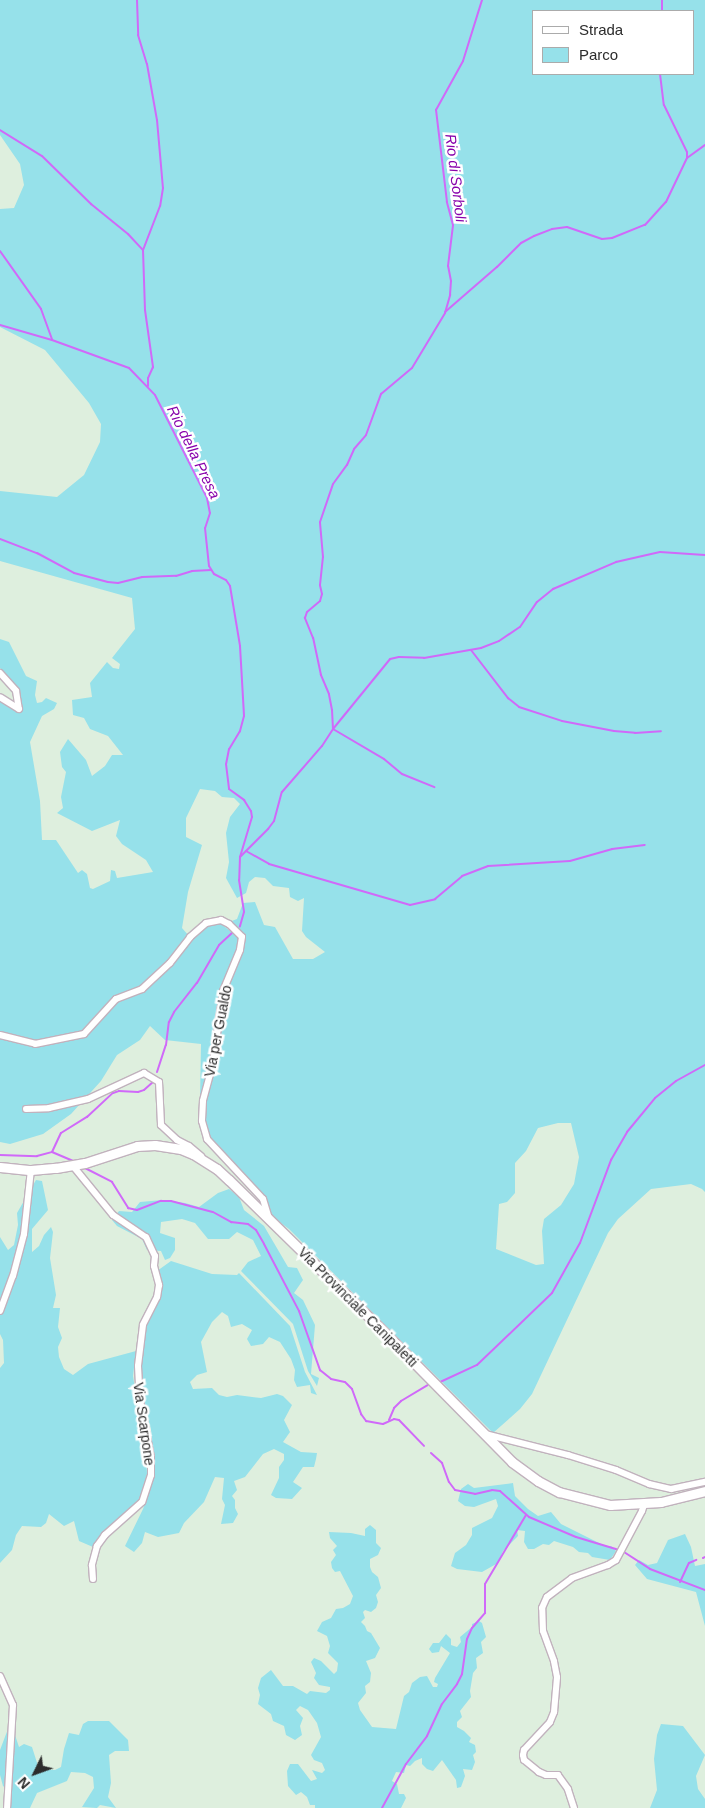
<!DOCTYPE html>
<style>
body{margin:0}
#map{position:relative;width:705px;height:1808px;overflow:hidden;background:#deefde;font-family:Arial,sans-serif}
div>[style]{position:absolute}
.green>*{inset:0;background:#96e1ea}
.stream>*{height:2px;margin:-1px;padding:0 1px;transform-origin:1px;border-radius:1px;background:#d069f9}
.roads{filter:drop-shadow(1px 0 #c1b2bd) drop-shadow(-1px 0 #c1b2bd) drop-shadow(0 1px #c1b2bd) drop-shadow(0 -1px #c1b2bd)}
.minor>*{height:6px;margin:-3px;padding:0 3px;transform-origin:3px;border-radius:3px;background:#fff}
.secondary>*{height:9px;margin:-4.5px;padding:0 4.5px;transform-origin:4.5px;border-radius:4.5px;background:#fff}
span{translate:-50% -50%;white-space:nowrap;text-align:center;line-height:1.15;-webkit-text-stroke:5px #fff;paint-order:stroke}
.street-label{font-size:14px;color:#2c2c2c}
.water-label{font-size:15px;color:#8802ab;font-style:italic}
.legend{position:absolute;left:532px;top:10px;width:162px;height:65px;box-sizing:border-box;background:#fff;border:1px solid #ababab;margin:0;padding:6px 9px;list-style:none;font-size:15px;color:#2c2c2c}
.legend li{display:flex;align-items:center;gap:10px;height:25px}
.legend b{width:25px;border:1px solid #ababab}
.north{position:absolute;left:10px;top:1748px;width:50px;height:50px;-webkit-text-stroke:4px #fff;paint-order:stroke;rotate:228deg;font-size:14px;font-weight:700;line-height:20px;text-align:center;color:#2c2c2c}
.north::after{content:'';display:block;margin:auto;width:18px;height:22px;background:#2c2c2c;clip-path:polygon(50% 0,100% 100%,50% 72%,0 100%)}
</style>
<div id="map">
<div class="green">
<div style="clip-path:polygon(evenodd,0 0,705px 0,705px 1192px,702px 1189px,691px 1184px,651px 1189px,618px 1219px,608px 1233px,532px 1394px,520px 1409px,493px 1433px,289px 1229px,269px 1214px,265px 1198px,209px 1138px,205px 1130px,205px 1101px,225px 992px,244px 937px,229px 922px,237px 919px,243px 903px,255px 902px,264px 925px,275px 927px,293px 959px,313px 959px,325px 952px,306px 937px,302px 931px,304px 898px,298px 901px,290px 897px,289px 888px,273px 886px,265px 878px,255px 877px,249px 882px,246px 893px,237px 898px,226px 878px,229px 862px,226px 833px,230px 817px,240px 804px,234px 798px,222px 797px,215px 791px,200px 789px,186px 818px,186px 837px,202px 845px,188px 892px,182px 928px,189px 936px,169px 961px,141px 987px,115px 997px,83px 1032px,35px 1042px,0 1033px,0 700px,21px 710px,22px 704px,19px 689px,0 668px,0 639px,9px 642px,26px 676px,37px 681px,35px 695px,37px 703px,42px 702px,46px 698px,57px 703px,54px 709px,42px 716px,30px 742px,40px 801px,42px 840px,56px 840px,78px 873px,82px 870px,87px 874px,90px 888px,93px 889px,110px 881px,111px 870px,115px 871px,117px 878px,153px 872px,146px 860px,122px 844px,116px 836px,120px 820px,92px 831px,57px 813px,63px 808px,61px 797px,66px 772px,62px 767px,60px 752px,68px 739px,86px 760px,92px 776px,105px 766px,112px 755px,123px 755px,108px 736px,90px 729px,84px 718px,73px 715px,72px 700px,92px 697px,90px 683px,107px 662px,113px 668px,119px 669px,120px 664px,112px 658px,135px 629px,132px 598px,0 561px,0 491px,57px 497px,84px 475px,100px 442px,101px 424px,89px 403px,45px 350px,0 327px,0 209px,14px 208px,24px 185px,20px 164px,0 135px,0 0,534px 11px,694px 11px,694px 74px,534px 74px,534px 11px,0 0,558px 1123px,571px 1123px,579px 1157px,574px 1184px,561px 1205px,544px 1219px,542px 1231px,544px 1264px,536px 1265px,496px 1249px,499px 1204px,507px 1202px,515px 1193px,515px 1163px,526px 1151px,538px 1128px,558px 1123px)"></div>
<div style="clip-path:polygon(220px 923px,239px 938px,237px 949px,220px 990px,210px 1062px,200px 1100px,201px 1044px,165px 1040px,150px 1026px,140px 1040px,117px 1055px,101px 1081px,71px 1114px,43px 1134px,10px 1144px,0 1142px,0 1038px,34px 1047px,85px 1037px,118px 1001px,144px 992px,173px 965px,193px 939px,207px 926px)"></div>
<div style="clip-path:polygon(36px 1180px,42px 1181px,48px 1210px,32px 1229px,32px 1252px,39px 1246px,44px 1235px,51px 1227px,53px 1232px,50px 1258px,56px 1295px,53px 1308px,60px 1308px,58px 1327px,62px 1338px,58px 1347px,59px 1357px,64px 1369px,73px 1375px,88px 1364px,136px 1351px,133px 1376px,138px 1407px,145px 1432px,147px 1474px,139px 1500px,104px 1532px,93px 1547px,79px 1541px,74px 1521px,64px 1526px,49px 1514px,46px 1523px,41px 1527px,22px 1526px,16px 1535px,12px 1550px,0 1563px,0 1368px,4px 1363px,3px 1340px,0 1334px,0 1237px,8px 1250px,14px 1245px,18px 1225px,17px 1213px)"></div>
<div style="clip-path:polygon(229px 1189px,239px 1197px,244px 1210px,264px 1226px,288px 1267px,297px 1268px,303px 1280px,294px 1293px,303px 1300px,315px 1325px,311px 1374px,319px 1378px,317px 1386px,308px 1371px,293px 1324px,241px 1271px,248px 1262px,261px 1256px,253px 1240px,237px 1232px,229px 1239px,208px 1239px,195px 1223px,182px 1219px,161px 1222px,160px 1233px,175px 1238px,175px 1250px,170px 1258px,165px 1260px,161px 1251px,147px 1250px,142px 1239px,117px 1226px,112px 1220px,119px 1211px,132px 1212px,140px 1202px,163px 1200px,185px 1203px,199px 1207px,218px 1193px)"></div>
<div style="clip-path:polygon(171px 1261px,212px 1274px,237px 1275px,239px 1273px,290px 1326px,305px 1372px,317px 1395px,311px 1393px,310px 1385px,297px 1387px,294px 1380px,295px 1370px,291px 1359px,280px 1342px,269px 1337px,263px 1344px,251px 1346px,247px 1339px,252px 1330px,242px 1324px,231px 1327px,228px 1316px,222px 1312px,212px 1322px,201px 1342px,207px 1372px,197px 1375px,190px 1382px,193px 1389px,212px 1388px,219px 1395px,227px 1397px,237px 1395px,261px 1398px,277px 1394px,283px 1396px,292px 1405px,284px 1420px,290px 1432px,283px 1442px,301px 1452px,317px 1453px,316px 1459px,314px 1467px,303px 1467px,293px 1482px,302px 1488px,292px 1499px,276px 1498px,271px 1495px,279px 1478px,279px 1467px,284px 1460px,284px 1454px,274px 1449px,263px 1454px,245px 1477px,234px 1481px,237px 1490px,232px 1496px,235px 1500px,235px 1508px,238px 1514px,233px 1523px,221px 1524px,225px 1505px,222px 1499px,224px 1478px,215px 1477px,204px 1502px,184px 1523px,179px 1533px,158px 1537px,145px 1532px,142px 1543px,134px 1552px,125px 1546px,143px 1509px,154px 1475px,151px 1430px,143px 1399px,140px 1372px,145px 1329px,160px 1297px,157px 1271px)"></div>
<div style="clip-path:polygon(513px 1483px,515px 1496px,528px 1509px,538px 1516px,551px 1512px,561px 1524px,607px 1547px,611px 1546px,616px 1551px,610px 1560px,592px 1557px,588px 1553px,579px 1552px,573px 1547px,554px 1541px,549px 1545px,543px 1544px,534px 1549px,528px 1549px,524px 1542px,525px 1531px,517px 1530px,518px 1536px,503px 1551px,498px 1563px,482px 1572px,457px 1569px,451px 1566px,455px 1553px,466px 1545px,472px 1535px,472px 1528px,492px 1518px,498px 1506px,496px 1499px,474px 1507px,465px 1506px,458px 1501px,461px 1489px,468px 1484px,474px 1488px)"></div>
<div style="clip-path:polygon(370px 1525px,376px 1530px,376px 1543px,381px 1548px,378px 1555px,370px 1559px,370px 1567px,372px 1572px,378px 1577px,381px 1588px,376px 1595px,378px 1602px,376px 1608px,371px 1612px,365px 1610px,363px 1612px,365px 1618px,361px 1622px,365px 1626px,367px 1631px,371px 1633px,380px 1648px,375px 1658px,366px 1661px,371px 1673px,370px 1682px,365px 1686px,366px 1693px,358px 1703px,360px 1710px,372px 1727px,396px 1729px,404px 1696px,409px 1692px,412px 1683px,420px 1677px,427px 1676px,433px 1687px,437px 1687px,438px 1684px,434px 1682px,435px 1678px,450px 1653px,441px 1646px,439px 1652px,432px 1653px,429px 1649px,433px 1643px,439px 1643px,446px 1634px,451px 1639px,451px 1645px,457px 1647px,461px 1642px,460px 1637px,472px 1627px,472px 1624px,479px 1621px,482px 1623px,486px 1637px,481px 1642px,483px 1653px,476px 1658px,477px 1668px,473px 1673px,470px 1691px,471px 1697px,460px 1711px,462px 1717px,457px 1722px,457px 1727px,464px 1731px,471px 1738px,469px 1742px,475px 1745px,476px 1752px,473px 1755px,475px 1762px,472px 1770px,463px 1769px,465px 1776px,461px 1787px,457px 1788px,456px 1780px,442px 1760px,433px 1771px,427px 1769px,422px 1764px,422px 1758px,415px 1761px,410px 1766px,406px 1765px,404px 1773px,396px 1772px,392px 1781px,397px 1784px,399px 1794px,404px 1794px,406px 1798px,401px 1808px,315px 1808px,315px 1805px,310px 1805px,307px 1797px,301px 1792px,296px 1795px,288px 1786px,287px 1771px,290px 1764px,298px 1764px,311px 1781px,317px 1779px,312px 1770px,322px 1773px,325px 1770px,322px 1763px,314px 1760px,311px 1755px,321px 1737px,317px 1723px,308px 1710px,300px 1706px,296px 1710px,303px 1718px,300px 1726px,302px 1735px,295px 1740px,286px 1735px,284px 1726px,273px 1721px,271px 1714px,258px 1704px,260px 1695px,258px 1688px,261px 1678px,271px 1670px,283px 1686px,293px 1686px,307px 1694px,310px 1691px,326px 1693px,330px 1690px,330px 1687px,319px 1685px,314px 1678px,316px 1673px,311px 1662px,314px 1658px,321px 1661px,334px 1674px,337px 1671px,338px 1663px,328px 1653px,330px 1646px,327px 1636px,317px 1631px,322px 1622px,331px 1618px,336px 1609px,343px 1608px,350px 1604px,353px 1596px,340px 1571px,335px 1572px,332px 1568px,331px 1562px,336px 1555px,333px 1550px,337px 1546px,330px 1538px,329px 1532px,351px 1533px,365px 1536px,365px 1529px)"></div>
<div style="clip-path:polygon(685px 1534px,691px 1547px,695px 1566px,705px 1564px,705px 1626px,696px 1592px,647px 1579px,635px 1565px,639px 1560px,648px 1565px,657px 1563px,668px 1540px)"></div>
<div style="clip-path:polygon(88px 1721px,109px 1721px,128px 1740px,129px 1751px,115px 1751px,109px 1755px,111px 1783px,108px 1797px,116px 1808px,100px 1805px,97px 1808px,82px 1807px,94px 1788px,93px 1777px,85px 1773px,71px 1772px,67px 1781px,37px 1793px,30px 1808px,3px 1808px,9px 1801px,11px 1792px,3px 1786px,0 1775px,0 1750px,8px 1729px,12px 1726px,19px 1747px,24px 1744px,32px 1747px,39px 1769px,55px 1770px,61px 1767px,64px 1749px,69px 1733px,79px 1735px,83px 1724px)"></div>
<div style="clip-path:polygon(661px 1724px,683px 1726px,705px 1755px,696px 1776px,698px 1789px,705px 1799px,705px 1808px,650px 1808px,657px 1790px,654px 1759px,657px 1735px)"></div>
</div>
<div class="stream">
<div style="left:137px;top:0;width:35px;rotate:88deg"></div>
<div style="left:138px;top:35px;width:30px;rotate:73deg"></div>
<div style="left:147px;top:64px;width:57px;rotate:79.9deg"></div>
<div style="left:157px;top:120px;width:68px;rotate:85deg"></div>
<div style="left:163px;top:188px;width:18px;rotate:99deg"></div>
<div style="left:160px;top:206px;width:47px;rotate:111.1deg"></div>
<div style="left:143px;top:250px;width:60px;rotate:88.1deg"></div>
<div style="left:145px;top:310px;width:58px;rotate:82deg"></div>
<div style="left:153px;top:367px;width:12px;rotate:114deg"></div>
<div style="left:148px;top:378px;width:8px;rotate:90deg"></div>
<div style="left:662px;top:11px;width:11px;rotate:-90deg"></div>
<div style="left:660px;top:74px;width:31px;rotate:83deg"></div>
<div style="left:664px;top:105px;width:52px;rotate:63.9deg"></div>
<div style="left:687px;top:152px;width:6px;rotate:90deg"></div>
<div style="left:0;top:130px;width:49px;rotate:31.8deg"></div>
<div style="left:42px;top:156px;width:69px;rotate:44.4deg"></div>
<div style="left:91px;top:204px;width:48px;rotate:39deg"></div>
<div style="left:128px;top:234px;width:22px;rotate:47deg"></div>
<div style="left:0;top:251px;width:71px;rotate:54.7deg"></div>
<div style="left:41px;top:309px;width:33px;rotate:70deg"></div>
<div style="left:445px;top:312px;width:69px;rotate:-40.9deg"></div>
<div style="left:497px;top:267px;width:34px;rotate:-45deg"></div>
<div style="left:521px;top:243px;width:15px;rotate:-28deg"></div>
<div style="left:534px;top:236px;width:19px;rotate:-21deg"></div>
<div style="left:552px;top:229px;width:15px;rotate:-8deg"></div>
<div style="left:567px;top:227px;width:37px;rotate:19deg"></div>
<div style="left:602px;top:239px;width:10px;rotate:-6deg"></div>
<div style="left:612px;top:238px;width:35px;rotate:-22deg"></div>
<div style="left:645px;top:225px;width:31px;rotate:-48deg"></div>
<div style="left:666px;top:202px;width:49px;rotate:-64.5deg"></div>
<div style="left:687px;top:158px;width:22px;rotate:-36deg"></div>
<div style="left:0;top:325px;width:54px;rotate:16.1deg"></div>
<div style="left:52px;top:340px;width:82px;rotate:20deg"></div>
<div style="left:129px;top:368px;width:37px;rotate:46deg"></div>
<div style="left:155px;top:395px;width:115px;rotate:63.2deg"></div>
<div style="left:207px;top:498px;width:15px;rotate:79deg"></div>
<div style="left:210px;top:513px;width:16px;rotate:108deg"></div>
<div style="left:205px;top:528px;width:38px;rotate:84deg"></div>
<div style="left:209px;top:566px;width:9px;rotate:58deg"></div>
<div style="left:214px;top:574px;width:13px;rotate:27deg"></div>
<div style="left:226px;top:580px;width:7px;rotate:56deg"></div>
<div style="left:230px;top:586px;width:61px;rotate:80.5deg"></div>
<div style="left:240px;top:646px;width:70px;rotate:86.7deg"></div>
<div style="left:244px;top:716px;width:16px;rotate:105deg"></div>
<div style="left:240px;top:731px;width:21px;rotate:121deg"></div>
<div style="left:229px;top:749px;width:15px;rotate:101deg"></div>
<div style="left:226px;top:764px;width:25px;rotate:83deg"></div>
<div style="left:229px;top:789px;width:19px;rotate:36deg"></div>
<div style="left:244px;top:800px;width:13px;rotate:58deg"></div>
<div style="left:251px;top:811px;width:6px;rotate:81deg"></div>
<div style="left:252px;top:817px;width:42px;rotate:106.7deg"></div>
<div style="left:240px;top:857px;width:23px;rotate:92deg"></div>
<div style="left:239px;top:880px;width:32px;rotate:81deg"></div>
<div style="left:244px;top:912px;width:15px;rotate:106deg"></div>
<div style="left:0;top:539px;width:40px;rotate:21deg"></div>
<div style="left:37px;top:553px;width:42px;rotate:28.4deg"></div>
<div style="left:74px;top:573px;width:35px;rotate:15deg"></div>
<div style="left:108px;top:582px;width:10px;rotate:6deg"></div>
<div style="left:118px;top:583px;width:25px;rotate:-14deg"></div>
<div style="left:142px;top:577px;width:34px;rotate:-2deg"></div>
<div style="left:176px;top:576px;width:17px;rotate:-17deg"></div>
<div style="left:192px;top:571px;width:19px;rotate:-3deg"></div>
<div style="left:471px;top:650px;width:61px;rotate:52.4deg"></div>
<div style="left:508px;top:698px;width:14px;rotate:39deg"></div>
<div style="left:519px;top:707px;width:45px;rotate:18deg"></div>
<div style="left:562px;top:721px;width:53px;rotate:10.9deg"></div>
<div style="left:614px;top:731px;width:21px;rotate:5deg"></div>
<div style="left:635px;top:733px;width:26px;rotate:-4deg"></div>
<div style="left:333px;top:729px;width:90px;rotate:-50.8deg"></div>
<div style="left:390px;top:659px;width:9px;rotate:-13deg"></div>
<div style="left:399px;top:657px;width:25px;rotate:2deg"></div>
<div style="left:424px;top:658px;width:58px;rotate:-10deg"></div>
<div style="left:481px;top:648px;width:19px;rotate:-21deg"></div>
<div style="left:499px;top:641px;width:25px;rotate:-34deg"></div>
<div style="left:520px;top:627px;width:30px;rotate:-56deg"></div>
<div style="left:537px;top:602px;width:21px;rotate:-39deg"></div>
<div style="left:553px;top:589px;width:69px;rotate:-23.2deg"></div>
<div style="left:616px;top:562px;width:45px;rotate:-12.8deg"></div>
<div style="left:660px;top:552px;width:45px;rotate:3.8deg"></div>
<div style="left:333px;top:729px;width:59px;rotate:30.5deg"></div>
<div style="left:384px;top:759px;width:23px;rotate:40deg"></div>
<div style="left:402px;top:774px;width:35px;rotate:22deg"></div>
<div style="left:246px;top:851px;width:26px;rotate:29deg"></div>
<div style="left:269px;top:864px;width:147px;rotate:16.2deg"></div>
<div style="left:410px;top:905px;width:26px;rotate:-13deg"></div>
<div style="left:435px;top:899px;width:35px;rotate:-40deg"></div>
<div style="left:462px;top:876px;width:28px;rotate:-21deg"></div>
<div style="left:488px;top:866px;width:82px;rotate:-3.5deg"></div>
<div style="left:570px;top:861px;width:44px;rotate:-15.9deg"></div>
<div style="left:612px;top:849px;width:33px;rotate:-7deg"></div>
<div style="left:240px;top:857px;width:40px;rotate:-45deg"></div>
<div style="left:268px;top:829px;width:10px;rotate:-53deg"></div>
<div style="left:274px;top:821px;width:30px;rotate:-75deg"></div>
<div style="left:282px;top:792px;width:61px;rotate:-49deg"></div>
<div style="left:322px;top:746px;width:20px;rotate:-57deg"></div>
<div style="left:333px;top:729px;width:19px;rotate:-93deg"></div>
<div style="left:332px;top:710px;width:16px;rotate:-101deg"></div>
<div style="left:329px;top:694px;width:21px;rotate:-113deg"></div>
<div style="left:321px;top:675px;width:38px;rotate:-102deg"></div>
<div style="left:313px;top:638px;width:22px;rotate:-112deg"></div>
<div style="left:305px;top:618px;width:6px;rotate:-72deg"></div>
<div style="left:307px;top:612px;width:17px;rotate:-40deg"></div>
<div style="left:320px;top:601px;width:7px;rotate:-74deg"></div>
<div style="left:322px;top:594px;width:9px;rotate:-103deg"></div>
<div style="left:320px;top:585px;width:28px;rotate:-84deg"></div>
<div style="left:323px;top:557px;width:35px;rotate:-95deg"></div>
<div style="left:320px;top:522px;width:40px;rotate:-71.1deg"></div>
<div style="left:333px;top:484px;width:24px;rotate:-54deg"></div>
<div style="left:347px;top:465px;width:17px;rotate:-66deg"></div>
<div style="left:354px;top:449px;width:18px;rotate:-49deg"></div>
<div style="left:366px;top:435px;width:44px;rotate:-69.9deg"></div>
<div style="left:381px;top:394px;width:40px;rotate:-40deg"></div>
<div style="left:412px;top:368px;width:64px;rotate:-59deg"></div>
<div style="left:445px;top:313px;width:19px;rotate:-74deg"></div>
<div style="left:450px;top:295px;width:14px;rotate:-86deg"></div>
<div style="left:451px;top:281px;width:15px;rotate:-101deg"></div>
<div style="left:448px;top:266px;width:41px;rotate:-83deg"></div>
<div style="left:453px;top:225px;width:24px;rotate:-105deg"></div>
<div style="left:447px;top:202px;width:93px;rotate:-96.8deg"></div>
<div style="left:436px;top:110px;width:56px;rotate:-61.1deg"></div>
<div style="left:463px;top:61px;width:64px;rotate:-72.7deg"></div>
<div style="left:157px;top:1072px;width:28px;rotate:-72deg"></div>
<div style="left:166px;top:1045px;width:23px;rotate:-83deg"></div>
<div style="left:169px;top:1022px;width:11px;rotate:-63deg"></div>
<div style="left:174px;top:1012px;width:37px;rotate:-52deg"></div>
<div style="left:197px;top:983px;width:44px;rotate:-59.9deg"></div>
<div style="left:219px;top:945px;width:21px;rotate:-43deg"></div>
<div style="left:52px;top:1152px;width:21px;rotate:-65deg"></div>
<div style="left:61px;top:1133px;width:31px;rotate:-32deg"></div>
<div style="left:87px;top:1117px;width:35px;rotate:-43deg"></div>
<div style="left:113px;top:1093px;width:6px;rotate:-18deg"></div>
<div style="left:119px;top:1091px;width:19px;rotate:3deg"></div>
<div style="left:138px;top:1092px;width:6px;rotate:-18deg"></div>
<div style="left:144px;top:1090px;width:12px;rotate:-42deg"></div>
<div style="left:0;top:1155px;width:37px;rotate:2deg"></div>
<div style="left:37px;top:1156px;width:16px;rotate:-15deg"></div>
<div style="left:52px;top:1152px;width:25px;rotate:23deg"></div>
<div style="left:81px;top:1166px;width:35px;rotate:27deg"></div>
<div style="left:112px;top:1182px;width:31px;rotate:58deg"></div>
<div style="left:128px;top:1208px;width:9px;rotate:13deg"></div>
<div style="left:137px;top:1210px;width:26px;rotate:-21deg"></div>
<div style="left:161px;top:1201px;width:10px"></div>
<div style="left:171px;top:1201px;width:43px;rotate:14.7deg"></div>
<div style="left:213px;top:1212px;width:21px;rotate:29deg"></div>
<div style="left:231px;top:1222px;width:17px;rotate:7deg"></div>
<div style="left:248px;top:1224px;width:10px;rotate:37deg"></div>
<div style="left:256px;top:1230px;width:16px;rotate:60deg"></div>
<div style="left:264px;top:1244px;width:76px;rotate:62.4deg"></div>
<div style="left:299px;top:1311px;width:63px;rotate:70.4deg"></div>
<div style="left:320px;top:1370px;width:14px;rotate:39deg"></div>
<div style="left:331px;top:1379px;width:14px;rotate:12deg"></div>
<div style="left:345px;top:1382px;width:10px;rotate:45deg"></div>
<div style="left:352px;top:1389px;width:27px;rotate:70deg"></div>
<div style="left:361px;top:1414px;width:9px;rotate:54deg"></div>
<div style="left:366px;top:1421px;width:17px;rotate:10deg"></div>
<div style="left:383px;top:1424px;width:12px;rotate:-24deg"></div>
<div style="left:394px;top:1419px;width:5px;rotate:11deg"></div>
<div style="left:399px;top:1420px;width:36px;rotate:46deg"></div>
<div style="left:438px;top:1383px;width:43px;rotate:-24.8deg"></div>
<div style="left:477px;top:1365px;width:104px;rotate:-43.8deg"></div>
<div style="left:552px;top:1293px;width:57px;rotate:-60.8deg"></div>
<div style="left:580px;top:1243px;width:89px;rotate:-69.5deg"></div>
<div style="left:611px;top:1160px;width:32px;rotate:-60deg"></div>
<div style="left:627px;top:1132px;width:44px;rotate:-50.5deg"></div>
<div style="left:655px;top:1098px;width:27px;rotate:-39deg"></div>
<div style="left:676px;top:1081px;width:33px;rotate:-29deg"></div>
<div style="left:389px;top:1420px;width:13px;rotate:-67deg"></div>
<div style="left:394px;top:1408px;width:10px;rotate:-45deg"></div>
<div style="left:401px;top:1401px;width:31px;rotate:-31deg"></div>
<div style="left:431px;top:1453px;width:15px;rotate:42deg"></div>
<div style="left:442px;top:1463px;width:20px;rotate:70deg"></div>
<div style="left:449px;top:1482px;width:10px;rotate:53deg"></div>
<div style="left:455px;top:1490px;width:20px;rotate:11deg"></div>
<div style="left:475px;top:1494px;width:17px;rotate:-13deg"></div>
<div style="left:492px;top:1490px;width:8px;rotate:7deg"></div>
<div style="left:500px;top:1491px;width:39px;rotate:42deg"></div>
<div style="left:529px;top:1517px;width:51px;rotate:23.1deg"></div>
<div style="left:576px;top:1537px;width:45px;rotate:16.8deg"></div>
<div style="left:624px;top:1552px;width:31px;rotate:33deg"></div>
<div style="left:650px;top:1569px;width:59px;rotate:20.9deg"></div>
<div style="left:703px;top:1558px;width:2px;rotate:-27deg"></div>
<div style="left:680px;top:1582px;width:21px;rotate:-65deg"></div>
<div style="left:689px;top:1563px;width:8px;rotate:-23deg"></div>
<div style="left:382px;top:1808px;width:50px;rotate:-61.4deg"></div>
<div style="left:406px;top:1764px;width:35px;rotate:-53deg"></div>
<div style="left:427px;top:1736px;width:35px;rotate:-65deg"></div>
<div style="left:442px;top:1704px;width:25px;rotate:-53deg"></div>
<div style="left:457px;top:1684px;width:11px;rotate:-63deg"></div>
<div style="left:462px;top:1674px;width:35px;rotate:-82deg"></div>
<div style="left:467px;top:1639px;width:12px;rotate:-66deg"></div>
<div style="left:472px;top:1628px;width:20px;rotate:-49deg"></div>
<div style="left:485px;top:1613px;width:29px;rotate:-90deg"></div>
<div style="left:485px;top:1584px;width:80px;rotate:-59.3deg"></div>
</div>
<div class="roads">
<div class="minor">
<div style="left:0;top:673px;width:24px;rotate:48deg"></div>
<div style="left:16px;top:691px;width:18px;rotate:81deg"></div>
<div style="left:19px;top:709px;width:22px;rotate:-148deg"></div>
<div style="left:0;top:1035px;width:36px;rotate:14deg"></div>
<div style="left:35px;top:1044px;width:50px;rotate:-11.5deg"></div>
<div style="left:84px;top:1034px;width:47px;rotate:-47.6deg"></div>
<div style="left:116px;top:999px;width:28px;rotate:-21deg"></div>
<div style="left:142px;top:989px;width:38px;rotate:-43deg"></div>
<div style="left:170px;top:963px;width:33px;rotate:-52deg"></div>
<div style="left:190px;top:937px;width:21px;rotate:-41deg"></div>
<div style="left:206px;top:923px;width:15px;rotate:-11deg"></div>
<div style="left:221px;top:920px;width:9px;rotate:27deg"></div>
<div style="left:229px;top:924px;width:18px;rotate:45deg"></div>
<div style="left:242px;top:937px;width:13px;rotate:99deg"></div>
<div style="left:240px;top:950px;width:44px;rotate:112.5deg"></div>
<div style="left:223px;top:991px;width:73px;rotate:97.9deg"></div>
<div style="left:213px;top:1063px;width:39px;rotate:105deg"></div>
<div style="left:203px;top:1101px;width:20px;rotate:93deg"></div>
<div style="left:202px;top:1121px;width:19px;rotate:74deg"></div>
<div style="left:207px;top:1139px;width:82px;rotate:47deg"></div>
<div style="left:263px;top:1199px;width:21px;rotate:73deg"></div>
<div style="left:26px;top:1109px;width:23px;rotate:-2deg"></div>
<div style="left:49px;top:1108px;width:40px;rotate:-13deg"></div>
<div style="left:88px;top:1099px;width:62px;rotate:-24.9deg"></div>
<div style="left:144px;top:1073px;width:17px;rotate:31deg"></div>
<div style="left:159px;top:1082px;width:43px;rotate:87.3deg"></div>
<div style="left:161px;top:1125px;width:22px;rotate:43deg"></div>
<div style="left:177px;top:1140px;width:13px;rotate:27deg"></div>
<div style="left:189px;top:1146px;width:16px;rotate:40deg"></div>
<div style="left:73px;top:1166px;width:63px;rotate:50.8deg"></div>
<div style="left:113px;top:1215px;width:40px;rotate:34deg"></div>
<div style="left:146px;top:1237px;width:21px;rotate:65deg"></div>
<div style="left:155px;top:1256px;width:10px;rotate:96deg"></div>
<div style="left:154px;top:1266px;width:20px;rotate:75deg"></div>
<div style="left:159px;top:1285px;width:12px;rotate:99deg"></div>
<div style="left:157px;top:1297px;width:31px;rotate:117deg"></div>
<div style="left:143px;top:1325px;width:41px;rotate:97deg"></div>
<div style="left:138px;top:1366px;width:34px;rotate:87deg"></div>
<div style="left:140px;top:1400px;width:58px;rotate:79.1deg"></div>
<div style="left:151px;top:1457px;width:18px;rotate:90deg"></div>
<div style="left:151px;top:1475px;width:28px;rotate:108deg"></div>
<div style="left:142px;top:1502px;width:50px;rotate:138.3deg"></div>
<div style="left:105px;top:1535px;width:14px;rotate:126deg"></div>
<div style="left:97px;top:1546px;width:20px;rotate:105deg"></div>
<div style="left:92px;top:1565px;width:14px;rotate:86deg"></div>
<div style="left:0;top:1311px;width:37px;rotate:-70deg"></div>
<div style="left:13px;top:1276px;width:43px;rotate:-75.3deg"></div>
<div style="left:24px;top:1234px;width:64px;rotate:-83.8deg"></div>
<div style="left:485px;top:1434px;width:86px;rotate:14.2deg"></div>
<div style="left:568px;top:1455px;width:50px;rotate:17.4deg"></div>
<div style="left:616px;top:1470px;width:36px;rotate:23deg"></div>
<div style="left:649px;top:1484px;width:23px;rotate:13deg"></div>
<div style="left:671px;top:1489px;width:35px;rotate:-12deg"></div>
<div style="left:0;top:1676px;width:32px;rotate:66deg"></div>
<div style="left:13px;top:1705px;width:103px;rotate:93.3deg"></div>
<div style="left:574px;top:1808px;width:20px;rotate:-108deg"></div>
<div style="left:568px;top:1789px;width:17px;rotate:-126deg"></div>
<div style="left:558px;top:1775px;width:12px;rotate:180deg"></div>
<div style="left:546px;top:1775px;width:8px;rotate:-157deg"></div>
<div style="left:539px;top:1772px;width:19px;rotate:-141deg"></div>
<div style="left:524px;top:1760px;width:5px;rotate:-101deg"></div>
<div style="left:523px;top:1755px;width:5px;rotate:-79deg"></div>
<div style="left:524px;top:1750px;width:38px;rotate:-47deg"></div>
<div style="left:550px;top:1722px;width:11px;rotate:-68deg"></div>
<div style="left:554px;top:1712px;width:35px;rotate:-85deg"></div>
<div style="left:557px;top:1677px;width:16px;rotate:-101deg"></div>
<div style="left:554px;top:1661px;width:32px;rotate:-110deg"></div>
<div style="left:543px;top:1631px;width:23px;rotate:-92deg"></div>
<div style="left:542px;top:1608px;width:12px;rotate:-66deg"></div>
<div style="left:547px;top:1597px;width:31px;rotate:-37deg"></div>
<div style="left:572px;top:1578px;width:38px;rotate:-20deg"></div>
<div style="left:608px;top:1565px;width:9px;rotate:-32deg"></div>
<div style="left:616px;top:1560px;width:55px;rotate:-62deg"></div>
<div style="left:642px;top:1511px;width:6px;rotate:-72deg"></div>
</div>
<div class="secondary">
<div style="left:0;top:1167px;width:31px;rotate:6deg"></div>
<div style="left:31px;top:1170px;width:25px;rotate:-5deg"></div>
<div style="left:56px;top:1168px;width:29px;rotate:-10deg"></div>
<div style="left:85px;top:1163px;width:55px;rotate:-18.1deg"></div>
<div style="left:137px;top:1146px;width:18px;rotate:-3deg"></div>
<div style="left:155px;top:1145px;width:26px;rotate:9deg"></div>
<div style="left:181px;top:1149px;width:13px;rotate:23deg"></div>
<div style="left:193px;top:1154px;width:28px;rotate:32deg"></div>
<div style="left:217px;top:1169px;width:16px;rotate:43deg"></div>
<div style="left:229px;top:1180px;width:211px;rotate:44.4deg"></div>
<div style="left:380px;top:1328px;width:188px;rotate:45.4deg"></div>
<div style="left:512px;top:1462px;width:32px;rotate:36deg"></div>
<div style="left:538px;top:1481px;width:24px;rotate:28deg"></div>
<div style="left:559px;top:1492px;width:53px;rotate:14.3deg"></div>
<div style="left:610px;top:1505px;width:51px;rotate:-3.4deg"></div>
<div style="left:661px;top:1502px;width:45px;rotate:-14deg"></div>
</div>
</div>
<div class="street-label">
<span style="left:218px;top:1031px;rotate:-79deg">Via per Gualdo</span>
<span style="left:358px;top:1307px;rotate:45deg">Via Provinciale Canipaletti</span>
<span style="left:144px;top:1424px;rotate:82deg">Via Scarpone</span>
</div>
<div class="water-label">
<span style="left:456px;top:178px;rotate:83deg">Rio di Sorboli</span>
<span style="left:194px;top:452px;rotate:64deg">Rio della Presa</span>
</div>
<ul class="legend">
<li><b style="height:6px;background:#fff"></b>Strada</li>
<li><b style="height:14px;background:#96e1ea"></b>Parco</li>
</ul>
<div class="north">N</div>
</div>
